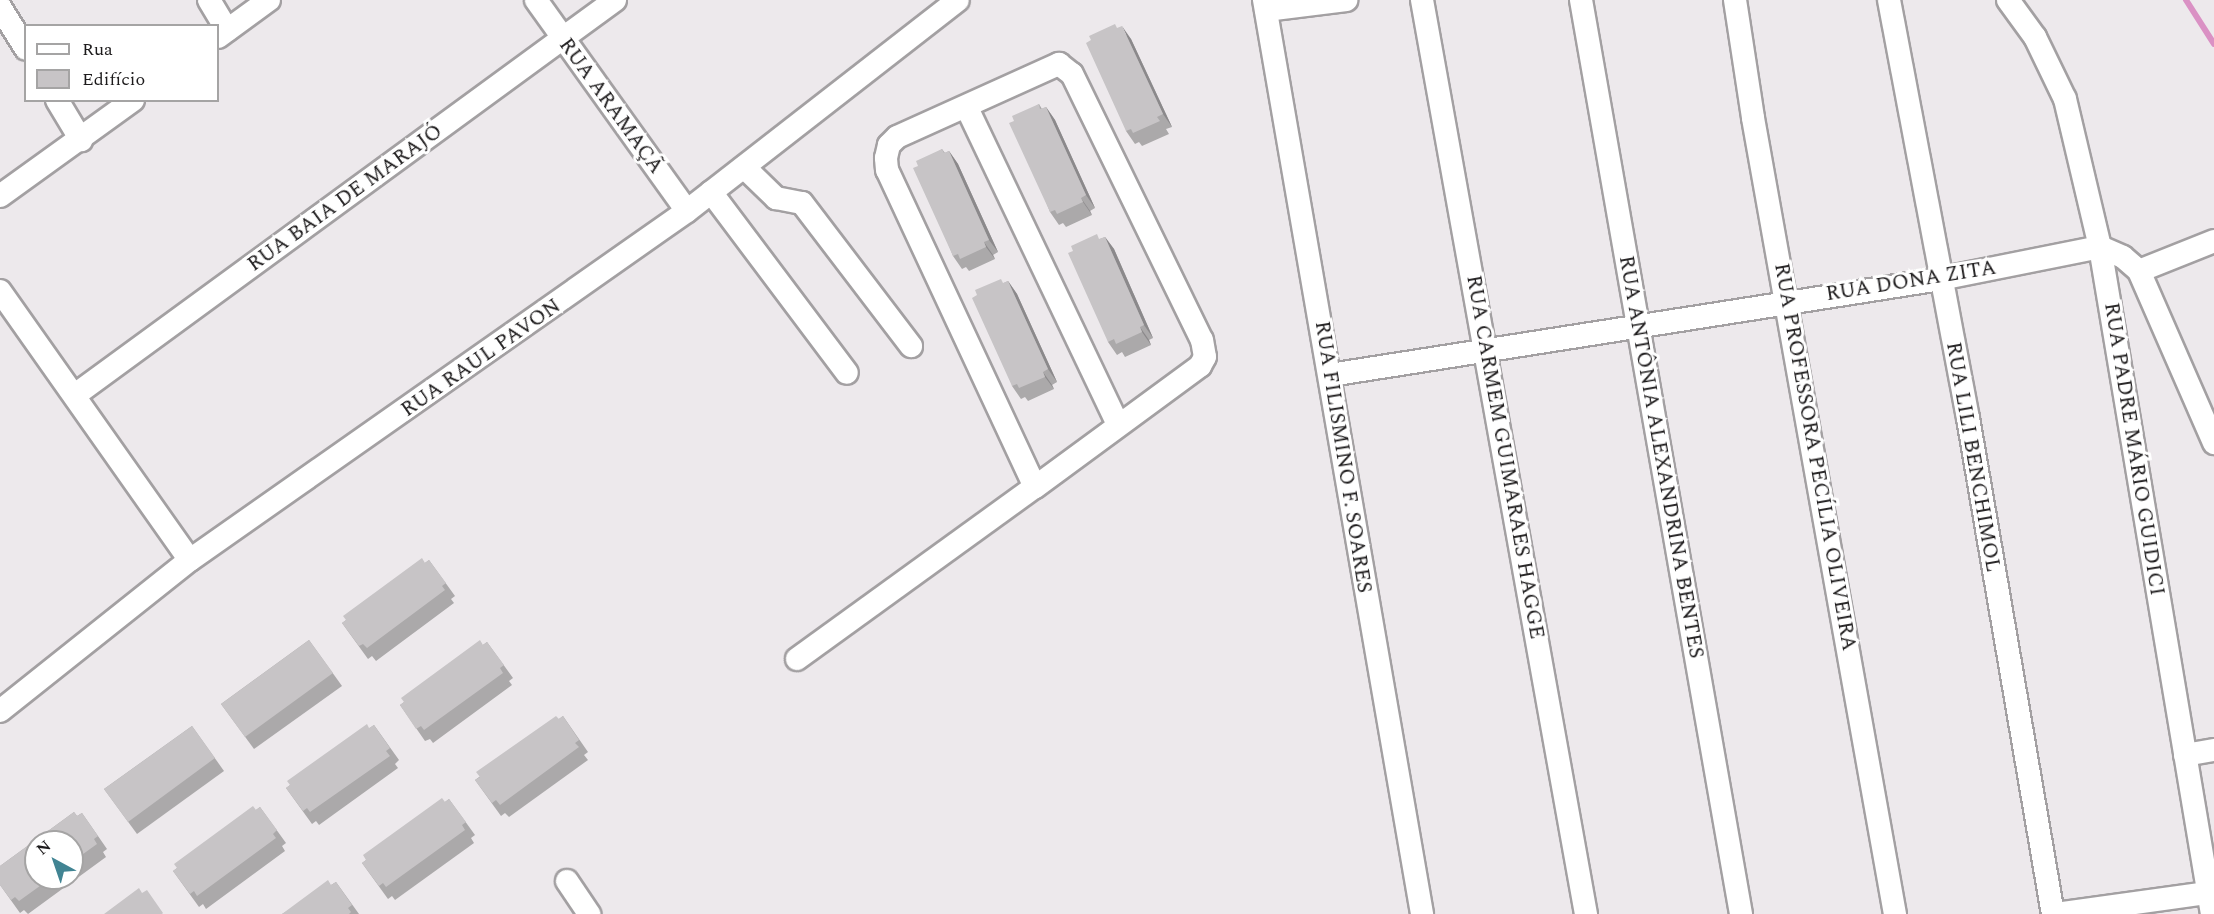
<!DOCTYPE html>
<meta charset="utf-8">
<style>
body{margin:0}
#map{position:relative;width:2214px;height:914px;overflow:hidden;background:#ede9ec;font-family:Spectral,serif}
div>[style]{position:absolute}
.stream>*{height:6px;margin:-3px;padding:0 3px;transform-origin:3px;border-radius:3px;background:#da91c4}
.roads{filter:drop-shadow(2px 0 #a3a0a2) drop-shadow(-2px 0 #a3a0a2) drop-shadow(0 2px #a3a0a2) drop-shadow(0 -2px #a3a0a2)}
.minor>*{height:22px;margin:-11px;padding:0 11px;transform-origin:11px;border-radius:11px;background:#fff}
.wall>*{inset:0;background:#aba9aa}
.shaded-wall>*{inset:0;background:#8b898b}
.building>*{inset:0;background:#c7c4c6}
span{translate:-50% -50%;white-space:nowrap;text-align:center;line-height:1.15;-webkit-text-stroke:6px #fff;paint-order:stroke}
.street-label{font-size:21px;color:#1d1b1c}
.legend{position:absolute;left:24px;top:24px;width:195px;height:78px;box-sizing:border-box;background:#fff;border:2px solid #a5a4a4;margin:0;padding:8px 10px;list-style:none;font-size:18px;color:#1d1b1c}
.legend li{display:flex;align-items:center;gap:12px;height:30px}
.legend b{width:30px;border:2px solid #a5a4a4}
.north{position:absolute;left:24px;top:830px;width:60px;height:60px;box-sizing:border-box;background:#fff;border:2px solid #a5a4a4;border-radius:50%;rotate:320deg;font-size:16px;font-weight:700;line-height:24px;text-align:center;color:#1d1b1c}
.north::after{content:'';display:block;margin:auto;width:21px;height:27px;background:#418493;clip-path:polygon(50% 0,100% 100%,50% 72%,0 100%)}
</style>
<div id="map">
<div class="stream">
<div style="left:2186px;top:0;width:52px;rotate:57.5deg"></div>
</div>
<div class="roads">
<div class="minor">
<div style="left:209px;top:0;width:35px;rotate:59deg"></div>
<div style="left:536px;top:0;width:259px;rotate:54.4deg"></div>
<div style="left:1264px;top:0;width:928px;rotate:80.19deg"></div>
<div style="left:1422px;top:0;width:929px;rotate:79.83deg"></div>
<div style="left:1581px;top:0;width:928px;rotate:80.07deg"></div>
<div style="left:1735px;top:0;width:119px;rotate:81.3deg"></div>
<div style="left:1753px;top:118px;width:809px;rotate:79.89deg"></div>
<div style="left:1889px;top:0;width:425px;rotate:79.3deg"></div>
<div style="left:1968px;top:418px;width:503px;rotate:80.28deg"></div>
<div style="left:2008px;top:0;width:46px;rotate:53.9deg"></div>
<div style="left:2035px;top:37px;width:69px;rotate:64.2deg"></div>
<div style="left:2065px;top:99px;width:152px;rotate:76.7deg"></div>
<div style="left:2100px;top:247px;width:676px;rotate:80.47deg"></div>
<div style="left:0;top:7px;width:49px;rotate:58.2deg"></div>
<div style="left:1266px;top:10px;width:81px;rotate:-7.1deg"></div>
<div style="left:218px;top:37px;width:63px;rotate:-36deg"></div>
<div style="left:57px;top:100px;width:47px;rotate:59deg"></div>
<div style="left:967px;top:108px;width:350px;rotate:64.5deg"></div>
<div style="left:744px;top:167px;width:45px;rotate:44.1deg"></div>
<div style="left:776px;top:198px;width:26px;rotate:11deg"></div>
<div style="left:802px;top:203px;width:180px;rotate:52.7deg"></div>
<div style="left:711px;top:192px;width:226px;rotate:53.1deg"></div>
<div style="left:0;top:196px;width:164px;rotate:-35.8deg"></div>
<div style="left:2100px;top:247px;width:25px;rotate:23deg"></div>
<div style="left:2123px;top:257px;width:21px;rotate:41deg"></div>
<div style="left:2139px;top:271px;width:188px;rotate:66.4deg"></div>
<div style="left:2139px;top:271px;width:81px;rotate:-21.8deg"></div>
<div style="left:0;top:291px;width:329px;rotate:54.8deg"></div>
<div style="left:1330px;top:375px;width:618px;rotate:-8.94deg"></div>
<div style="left:1940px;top:279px;width:163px;rotate:-11.3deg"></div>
<div style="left:75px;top:395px;width:669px;rotate:-36.18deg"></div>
<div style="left:797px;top:659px;width:294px;rotate:-35.9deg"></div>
<div style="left:1035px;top:487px;width:350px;rotate:-115deg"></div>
<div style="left:887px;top:170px;width:12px;rotate:-95deg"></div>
<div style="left:886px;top:158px;width:13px;rotate:-77deg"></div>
<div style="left:889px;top:145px;width:11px;rotate:-45deg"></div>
<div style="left:897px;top:137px;width:178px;rotate:-24.3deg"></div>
<div style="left:1059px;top:64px;width:16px;rotate:38deg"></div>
<div style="left:1072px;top:74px;width:296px;rotate:64deg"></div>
<div style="left:1202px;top:340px;width:17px;rotate:80deg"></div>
<div style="left:1205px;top:357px;width:10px;rotate:119deg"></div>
<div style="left:1200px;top:366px;width:205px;rotate:143.7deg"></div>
<div style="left:0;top:711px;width:243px;rotate:-38.5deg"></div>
<div style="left:190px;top:560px;width:607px;rotate:-35.08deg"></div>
<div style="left:687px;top:211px;width:343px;rotate:-37.9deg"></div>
<div style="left:2185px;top:755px;width:29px;rotate:-10deg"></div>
<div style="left:567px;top:881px;width:40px;rotate:56deg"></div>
<div style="left:2056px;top:914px;width:153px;rotate:-7.9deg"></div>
</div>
</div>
<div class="wall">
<div style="clip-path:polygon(1118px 28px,1131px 39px,1172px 127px,1166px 129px,1169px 134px,1142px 146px,1139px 142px,1135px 144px,1126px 131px)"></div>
<div style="clip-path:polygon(1039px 104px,1042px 109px,1046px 107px,1055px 120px,1095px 208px,1090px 211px,1092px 215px,1066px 227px,1063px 223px,1059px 225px,1050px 212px,1014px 121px)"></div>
<div style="clip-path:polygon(942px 149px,945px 153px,949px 151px,958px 164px,998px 252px,993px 255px,995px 259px,969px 271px,966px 267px,962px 269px,953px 256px,918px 166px)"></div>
<div style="clip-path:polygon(1105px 237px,1114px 249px,1153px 338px,1149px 340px,1151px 345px,1125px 357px,1122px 352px,1117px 355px,1108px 342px,1100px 239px)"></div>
<div style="clip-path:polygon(1008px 281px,1017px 294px,1057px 382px,1052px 385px,1054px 389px,1028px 401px,1025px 397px,1021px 399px,1012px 386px,1004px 283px)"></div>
<div style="clip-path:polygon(429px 560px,455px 596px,451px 599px,454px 603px,376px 661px,372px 656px,368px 659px,342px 623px)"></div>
<div style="clip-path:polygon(309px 640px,342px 686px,254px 749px,221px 704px)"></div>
<div style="clip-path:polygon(487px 642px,513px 678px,509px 681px,512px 685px,433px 743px,430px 739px,425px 741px,400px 705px)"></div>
<div style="clip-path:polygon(563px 716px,588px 752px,584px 755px,588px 760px,509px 817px,505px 813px,501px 816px,475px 780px)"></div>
<div style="clip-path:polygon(374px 725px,399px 760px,395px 764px,398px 768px,319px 825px,316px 821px,312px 824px,286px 788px)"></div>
<div style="clip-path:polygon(192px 726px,224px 771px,137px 834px,104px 789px)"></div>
<div style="clip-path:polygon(449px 799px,475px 835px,471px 838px,474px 843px,395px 900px,392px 896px,388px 899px,362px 863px)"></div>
<div style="clip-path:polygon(260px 807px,286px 843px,282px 846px,285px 851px,206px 909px,203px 904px,199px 907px,173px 871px)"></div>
<div style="clip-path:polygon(evenodd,74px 812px,77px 816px,82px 813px,98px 836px,107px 849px,103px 852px,106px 857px,28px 914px,24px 910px,20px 913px,0 885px,0 866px,74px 812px,36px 842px,72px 842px,72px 878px,36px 878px,36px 842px)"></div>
<div style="clip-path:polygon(336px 882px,359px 914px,282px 914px,331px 885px)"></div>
</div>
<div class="shaded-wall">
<div style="clip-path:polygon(1122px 26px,1131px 39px,1172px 127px,1163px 114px)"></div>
<div style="clip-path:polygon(1046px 107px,1055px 120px,1095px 208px,1086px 195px)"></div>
<div style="clip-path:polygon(949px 151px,958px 164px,998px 252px,989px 240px)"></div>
<div style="clip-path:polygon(1081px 198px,1090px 211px,1092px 215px,1083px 202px)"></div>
<div style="clip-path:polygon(1105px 237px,1114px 249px,1153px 338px,1144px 325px)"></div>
<div style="clip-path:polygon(984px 242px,993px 255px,995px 259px,986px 247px)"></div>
<div style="clip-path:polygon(1008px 281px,1017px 294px,1057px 382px,1048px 369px)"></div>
<div style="clip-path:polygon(1140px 327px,1149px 340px,1151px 345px,1142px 332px)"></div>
<div style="clip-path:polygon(1043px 372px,1052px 385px,1054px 389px,1045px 377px)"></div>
</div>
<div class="building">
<div style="clip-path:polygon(1115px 24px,1117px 28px,1122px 26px,1163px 114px,1157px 117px,1160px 121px,1133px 133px,1131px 129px,1126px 131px,1086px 43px,1091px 40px,1089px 36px)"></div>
<div style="clip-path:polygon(1039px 104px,1040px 109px,1046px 107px,1086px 195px,1081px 198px,1083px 202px,1057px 214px,1055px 210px,1050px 212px,1009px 123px,1014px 121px,1012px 116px)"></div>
<div style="clip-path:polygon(942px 149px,944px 153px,949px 151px,989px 240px,984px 242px,986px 247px,960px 259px,958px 254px,953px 256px,913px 168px,918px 166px,916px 161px)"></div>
<div style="clip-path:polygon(1097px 234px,1099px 239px,1105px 237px,1144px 325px,1140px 327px,1142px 332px,1116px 344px,1114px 339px,1108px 342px,1068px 253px,1073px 251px,1071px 246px)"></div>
<div style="clip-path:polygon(1001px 279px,1003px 283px,1008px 281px,1048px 369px,1043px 372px,1045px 377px,1019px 388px,1017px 384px,1012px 386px,972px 298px,977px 295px,975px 290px)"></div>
<div style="clip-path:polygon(422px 558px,425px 563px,429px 560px,446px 583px,442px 586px,445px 590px,367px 648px,363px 644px,359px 646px,342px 623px,346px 620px,343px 616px)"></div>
<div style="clip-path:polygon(309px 640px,333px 673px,245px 737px,221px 704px)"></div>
<div style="clip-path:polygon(480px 640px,483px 645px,487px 642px,504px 665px,500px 668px,503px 673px,424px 730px,421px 726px,416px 729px,400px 705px,404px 702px,401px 698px)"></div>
<div style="clip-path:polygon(556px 716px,559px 719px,563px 716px,579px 740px,575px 743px,579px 747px,500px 805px,496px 800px,492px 803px,475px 780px,480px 777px,476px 772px)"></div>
<div style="clip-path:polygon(367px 724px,369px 728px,374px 725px,390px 748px,386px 751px,390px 756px,310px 812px,307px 808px,303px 811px,286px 788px,290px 785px,287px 781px)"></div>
<div style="clip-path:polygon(192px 726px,215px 758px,128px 822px,104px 789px)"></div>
<div style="clip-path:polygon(442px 798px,445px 802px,449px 799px,466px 822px,462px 825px,465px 830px,386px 887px,383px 883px,379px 886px,362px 863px,366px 860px,363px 855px)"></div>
<div style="clip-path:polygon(253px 806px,256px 810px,260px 807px,277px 830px,273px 834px,276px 838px,197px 896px,194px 891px,190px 894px,173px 871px,177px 868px,174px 864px)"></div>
<div style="clip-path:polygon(74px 812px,77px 816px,82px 813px,98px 836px,94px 839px,97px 844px,72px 862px,72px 842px,36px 842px,36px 878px,51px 878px,19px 901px,15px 897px,11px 900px,0 885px,0 866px)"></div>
<div style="clip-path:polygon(328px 880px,331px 885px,336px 882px,352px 905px,348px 908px,351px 912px,349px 914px,282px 914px)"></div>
<div style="clip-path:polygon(139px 888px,142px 893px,147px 890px,163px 913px,162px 914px,104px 914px)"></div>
</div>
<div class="street-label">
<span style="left:611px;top:106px;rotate:54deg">RUA ARAMAÇÃ</span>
<span style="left:345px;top:198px;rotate:-36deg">RUA BAIA DE MARAJÓ</span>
<span style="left:1911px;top:281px;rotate:-9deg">RUA DONA ZITA</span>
<span style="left:481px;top:358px;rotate:-35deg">RUA RAUL PAVON</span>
<span style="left:2134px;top:449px;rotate:81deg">RUA PADRE MÁRIO GUIDICI</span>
<span style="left:1343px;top:457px;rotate:81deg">RUA FILISMINO F. SOARES</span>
<span style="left:1505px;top:457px;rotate:80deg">RUA CARMEM GUIMARAES HAGGE</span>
<span style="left:1661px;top:457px;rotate:80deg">RUA ANTÔNIA ALEXANDRINA BENTES</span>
<span style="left:1815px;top:457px;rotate:80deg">RUA PROFESSORA PECÍLIA OLIVEIRA</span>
<span style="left:1973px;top:457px;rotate:80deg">RUA LILI BENCHIMOL</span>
</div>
<ul class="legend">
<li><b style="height:8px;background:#fff"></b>Rua</li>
<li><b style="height:16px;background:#c7c4c6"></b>Edifício</li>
</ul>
<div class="north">N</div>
</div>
